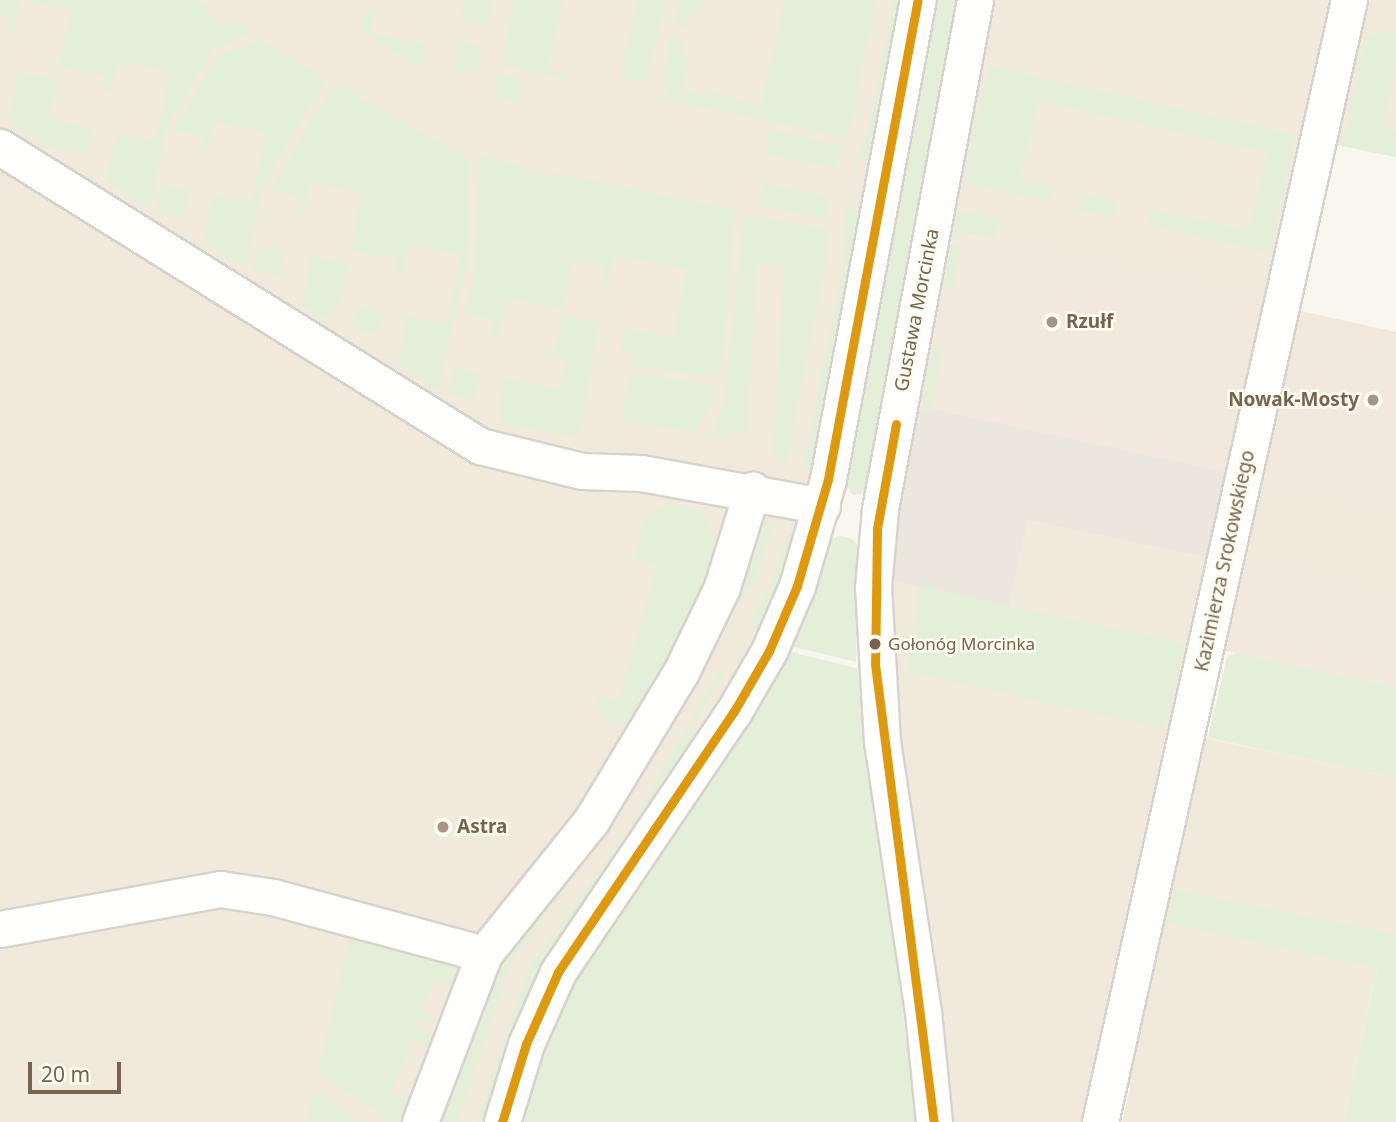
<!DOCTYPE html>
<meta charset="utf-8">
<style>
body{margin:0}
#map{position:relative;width:1396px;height:1122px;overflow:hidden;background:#f8f6ee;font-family:"Noto Sans",sans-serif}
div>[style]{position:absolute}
.residential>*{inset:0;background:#f1eadc}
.commercial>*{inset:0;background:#f2e8dd}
.industrial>*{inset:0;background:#ebe7df}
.green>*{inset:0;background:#e3efd9}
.roads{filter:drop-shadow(2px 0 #d7d3cc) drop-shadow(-2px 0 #d7d3cc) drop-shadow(0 2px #d7d3cc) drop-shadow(0 -2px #d7d3cc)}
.minor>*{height:35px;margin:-17.5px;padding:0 17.5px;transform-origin:17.5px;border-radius:17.5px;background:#fefefc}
.bus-1>*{height:9px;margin:-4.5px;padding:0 4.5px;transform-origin:4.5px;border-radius:4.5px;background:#dd9910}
.dots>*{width:19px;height:19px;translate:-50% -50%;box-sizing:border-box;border:4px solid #fefbf1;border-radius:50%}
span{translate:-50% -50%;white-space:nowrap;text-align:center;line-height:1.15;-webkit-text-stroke:5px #fefbf1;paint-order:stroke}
.bus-label{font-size:17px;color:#77634e}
.left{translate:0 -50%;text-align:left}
.street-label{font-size:19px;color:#77634e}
.poi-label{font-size:19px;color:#77634e;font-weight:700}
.right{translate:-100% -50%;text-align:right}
.scale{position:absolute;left:28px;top:1062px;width:93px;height:32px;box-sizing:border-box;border:4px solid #77634e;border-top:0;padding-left:9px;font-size:21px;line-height:24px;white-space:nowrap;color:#77634e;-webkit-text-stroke:5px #fefbf1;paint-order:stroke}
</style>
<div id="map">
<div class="residential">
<div style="clip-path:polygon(0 0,902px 0,814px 465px,797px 534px,762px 628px,725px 697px,550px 953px,526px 999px,485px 1122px,0 1122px)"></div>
<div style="clip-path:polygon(992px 0,1334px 0,1268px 298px,948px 231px)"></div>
<div style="clip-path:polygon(1364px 0,1396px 0,1396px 157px,1332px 144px)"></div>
<div style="clip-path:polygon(1256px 482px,1396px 510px,1396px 604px,1357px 596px,1360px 582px,1240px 556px)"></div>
<div style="clip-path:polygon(1028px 520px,1211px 559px,1086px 1122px,951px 1122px,898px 728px,890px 580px,1009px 606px)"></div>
<div style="clip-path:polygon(1201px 737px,1396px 778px,1396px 954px,1377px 967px,1344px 1122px,1122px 1122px,1131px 1086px,1123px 1084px)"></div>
</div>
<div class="commercial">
<div style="clip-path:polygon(948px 231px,1268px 298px,1226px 478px,1221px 471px,915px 405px)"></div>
<div style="clip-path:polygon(1296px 310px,1396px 332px,1396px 510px,1256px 482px)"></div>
<div style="clip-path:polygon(1240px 556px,1360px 582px,1358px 596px,1396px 604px,1396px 687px,1220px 650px)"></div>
</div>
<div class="industrial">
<div style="clip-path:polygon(915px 405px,1222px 471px,1226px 478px,1211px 559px,1028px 520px,1009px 606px,890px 580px,894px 528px)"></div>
</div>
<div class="green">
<div style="clip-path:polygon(0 0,19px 0,13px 32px,6px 30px,8px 15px,0 12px)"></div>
<div style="clip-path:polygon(24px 0,197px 0,209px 7px,205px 13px,225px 25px,229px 20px,250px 33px,212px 50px,166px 129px,150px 209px,107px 182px,109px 167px,117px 134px,155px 141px,170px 72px,118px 61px,112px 93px,104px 91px,106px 76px,59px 67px,71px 10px)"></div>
<div style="clip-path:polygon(464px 0,493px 0,487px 27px,460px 20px)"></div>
<div style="clip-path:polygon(514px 0,563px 0,548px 69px,564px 72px,572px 81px,501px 65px)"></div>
<div style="clip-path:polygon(637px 0,665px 0,646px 83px,620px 77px)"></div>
<div style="clip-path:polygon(679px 0,703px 0,700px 14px,691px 13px,688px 28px,674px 25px)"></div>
<div style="clip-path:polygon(784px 0,876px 0,848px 138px,665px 100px,668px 85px,661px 83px,671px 38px,685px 41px,682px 56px,690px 58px,683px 90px,709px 96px,711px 91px,761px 107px)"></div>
<div style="clip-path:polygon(893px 0,902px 0,871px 154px,853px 167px,868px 134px)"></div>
<div style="clip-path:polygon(935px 0,958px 0,867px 486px,862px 494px,853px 495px,844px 483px)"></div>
<div style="clip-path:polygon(375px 11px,371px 34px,426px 45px,422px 68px,361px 32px,362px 14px)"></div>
<div style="clip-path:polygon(1383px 30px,1396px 33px,1396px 65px,1383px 128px,1396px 131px,1396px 157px,1342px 146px,1365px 38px)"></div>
<div style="clip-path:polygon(261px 40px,324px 77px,324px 82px,262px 187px,246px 269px,205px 244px,206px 229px,212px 196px,251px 203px,266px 133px,214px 122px,207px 153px,200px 151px,203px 137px,173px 131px,217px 55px)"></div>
<div style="clip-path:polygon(456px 41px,483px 47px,478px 69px,463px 74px,454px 68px)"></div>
<div style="clip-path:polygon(992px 50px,989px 66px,1296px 135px,1269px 253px,1148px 225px,1151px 209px,1249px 231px,1267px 153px,1039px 101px,1020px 180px,1054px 187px,1049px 203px,968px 183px,966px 169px)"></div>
<div style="clip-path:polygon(18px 72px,57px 80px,48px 119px,93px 129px,87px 152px,54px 149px,9px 121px)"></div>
<div style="clip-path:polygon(499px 74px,522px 79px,517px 102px,494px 96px)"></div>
<div style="clip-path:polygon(334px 83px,470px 160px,468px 260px,438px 391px,400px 367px,400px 351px,407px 316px,446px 324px,460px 255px,409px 245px,403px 276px,394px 274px,397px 259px,350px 250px,361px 193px,311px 182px,303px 215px,296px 213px,299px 197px,269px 191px)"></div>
<div style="clip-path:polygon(770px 129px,844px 146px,834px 168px,765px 154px)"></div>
<div style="clip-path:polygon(479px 156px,528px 167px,528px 174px,550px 178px,551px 172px,736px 210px,721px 372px,712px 377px,630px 366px,632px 355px,621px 350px,624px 328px,673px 338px,687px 270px,615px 255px,608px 285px,601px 284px,604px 267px,573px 261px,563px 309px,507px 297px,498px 339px,491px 337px,494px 320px,464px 314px,475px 265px)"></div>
<div style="clip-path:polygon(764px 184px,828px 196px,827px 219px,760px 205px)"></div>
<div style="clip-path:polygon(162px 185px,190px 191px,184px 218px,156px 213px)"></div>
<div style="clip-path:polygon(1083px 194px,1117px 202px,1115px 218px,1079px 210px)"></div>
<div style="clip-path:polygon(846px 201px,859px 220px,814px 465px,802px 473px,843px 264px)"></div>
<div style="clip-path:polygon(969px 212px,999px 219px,995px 239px,962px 233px,961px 241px,953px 239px,958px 214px)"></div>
<div style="clip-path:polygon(744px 213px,827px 230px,827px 256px,785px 470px,773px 453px,784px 266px,756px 265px,748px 434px,729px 432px,723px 439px,713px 437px,725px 395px)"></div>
<div style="clip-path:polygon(258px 245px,284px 252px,279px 276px,253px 271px)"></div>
<div style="clip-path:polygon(952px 245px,960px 246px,953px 294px,944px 282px)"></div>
<div style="clip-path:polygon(310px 256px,348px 264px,340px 302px,326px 319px,303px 306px)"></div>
<div style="clip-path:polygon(357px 307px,384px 313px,379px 334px,353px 328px)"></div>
<div style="clip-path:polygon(562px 316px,599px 323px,581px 431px,573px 437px,503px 424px,498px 413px,505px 378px,559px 390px,565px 360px,554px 357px)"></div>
<div style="clip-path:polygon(943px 344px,931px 412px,922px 410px,932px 349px)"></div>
<div style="clip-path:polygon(453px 368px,480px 374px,475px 400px,448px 394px)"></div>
<div style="clip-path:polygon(635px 374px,714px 386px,714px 398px,696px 432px,625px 423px,622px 412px,630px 376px)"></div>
<div style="clip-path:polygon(674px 503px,693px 508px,710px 524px,714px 549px,709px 574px,670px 658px,631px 721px,611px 723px,599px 713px,596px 698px,619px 699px,657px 565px,636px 559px,642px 525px,657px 508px)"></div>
<div style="clip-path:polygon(775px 520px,755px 579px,713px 645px,761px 527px)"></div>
<div style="clip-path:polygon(791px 526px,797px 534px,762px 628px,749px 622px,771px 585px)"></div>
<div style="clip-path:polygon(841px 536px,852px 539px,859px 547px,856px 662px,790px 646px,830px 539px)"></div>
<div style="clip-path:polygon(919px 586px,1185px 644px,1163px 729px,908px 672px)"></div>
<div style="clip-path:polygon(787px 651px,859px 669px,917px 1122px,520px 1122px,548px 1033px,571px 984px,748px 721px)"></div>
<div style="clip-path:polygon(1236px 653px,1396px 687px,1396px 778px,1208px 738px,1227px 657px)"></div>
<div style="clip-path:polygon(720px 669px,726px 673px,690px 731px,699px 736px,536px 978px,485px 1122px,476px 1122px,529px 967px,626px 834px)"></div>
<div style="clip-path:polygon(604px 834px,513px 959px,457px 1122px,438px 1122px,505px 948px)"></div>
<div style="clip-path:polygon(1175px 890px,1396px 935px,1396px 1122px,1344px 1122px,1377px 968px,1168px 923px)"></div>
<div style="clip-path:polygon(352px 928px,450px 961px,454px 968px,455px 988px,433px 981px,421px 1013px,443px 1022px,442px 1025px,420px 1018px,415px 1029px,438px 1038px,435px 1047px,412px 1039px,392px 1093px,414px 1102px,402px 1122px,394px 1122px,317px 1073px)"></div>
<div style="clip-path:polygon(312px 1093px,320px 1094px,362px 1122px,305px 1122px)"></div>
</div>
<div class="roads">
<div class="minor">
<div style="left:0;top:147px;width:566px;rotate:31.92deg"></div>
<div style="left:480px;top:446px;width:105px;rotate:13.8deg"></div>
<div style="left:582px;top:471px;width:59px;rotate:1.9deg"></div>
<div style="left:641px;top:473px;width:184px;rotate:10.3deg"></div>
<div style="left:0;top:929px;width:224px;rotate:-10.3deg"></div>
<div style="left:220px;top:889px;width:54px;rotate:8.6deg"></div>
<div style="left:273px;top:897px;width:219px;rotate:15.1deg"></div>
<div style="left:420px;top:1122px;width:180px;rotate:-69.1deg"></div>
<div style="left:484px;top:954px;width:171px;rotate:-51.2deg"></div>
<div style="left:591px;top:821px;width:174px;rotate:-58.9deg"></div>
<div style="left:681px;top:672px;width:94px;rotate:-64.2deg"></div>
<div style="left:722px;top:587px;width:102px;rotate:-72.8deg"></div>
<div style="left:502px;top:1122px;width:82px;rotate:-72.9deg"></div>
<div style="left:526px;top:1044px;width:79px;rotate:-66deg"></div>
<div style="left:558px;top:972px;width:313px;rotate:-56deg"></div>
<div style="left:733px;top:713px;width:72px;rotate:-59.9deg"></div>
<div style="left:769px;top:651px;width:71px;rotate:-66.7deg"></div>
<div style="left:797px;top:586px;width:111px;rotate:-73.8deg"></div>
<div style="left:828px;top:479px;width:487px;rotate:-79.4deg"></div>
<div style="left:934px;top:1122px;width:111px;rotate:-95.7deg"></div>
<div style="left:923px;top:1012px;width:273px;rotate:-98.6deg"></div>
<div style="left:882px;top:742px;width:154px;rotate:-93.3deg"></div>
<div style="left:873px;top:588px;width:79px;rotate:-84.9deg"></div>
<div style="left:880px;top:509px;width:518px;rotate:-79.43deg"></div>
<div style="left:1100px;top:1122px;width:1149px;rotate:-77.49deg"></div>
</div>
</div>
<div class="bus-1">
<div style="left:896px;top:424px;width:107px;rotate:100.3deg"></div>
<div style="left:877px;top:529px;width:135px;rotate:90.8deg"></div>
<div style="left:875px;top:664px;width:462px;rotate:82.7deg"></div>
<div style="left:502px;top:1122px;width:82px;rotate:-72.9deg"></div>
<div style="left:526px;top:1044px;width:79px;rotate:-66deg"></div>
<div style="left:558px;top:972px;width:313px;rotate:-56deg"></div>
<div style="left:733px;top:713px;width:72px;rotate:-59.9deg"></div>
<div style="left:769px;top:651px;width:71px;rotate:-66.7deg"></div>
<div style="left:797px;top:586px;width:111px;rotate:-73.8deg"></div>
<div style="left:828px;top:479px;width:487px;rotate:-79.4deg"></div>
</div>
<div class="dots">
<div style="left:1052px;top:322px;background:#a49686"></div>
<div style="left:1373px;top:400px;background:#a49686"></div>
<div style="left:875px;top:644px;background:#77634e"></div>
<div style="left:443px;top:827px;background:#a49686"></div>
</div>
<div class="bus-label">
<span class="left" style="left:888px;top:644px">Gołonóg Morcinka</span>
</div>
<div class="street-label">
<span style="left:917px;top:310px;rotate:-79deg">Gustawa Morcinka</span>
<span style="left:1225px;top:561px;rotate:-78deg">Kazimierza Srokowskiego</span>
</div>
<div class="poi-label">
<span class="left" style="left:1066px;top:322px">Rzułf</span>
<span class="right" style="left:1359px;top:400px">Nowak-Mosty</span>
<span class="left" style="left:457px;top:827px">Astra</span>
</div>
<div class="scale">20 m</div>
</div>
